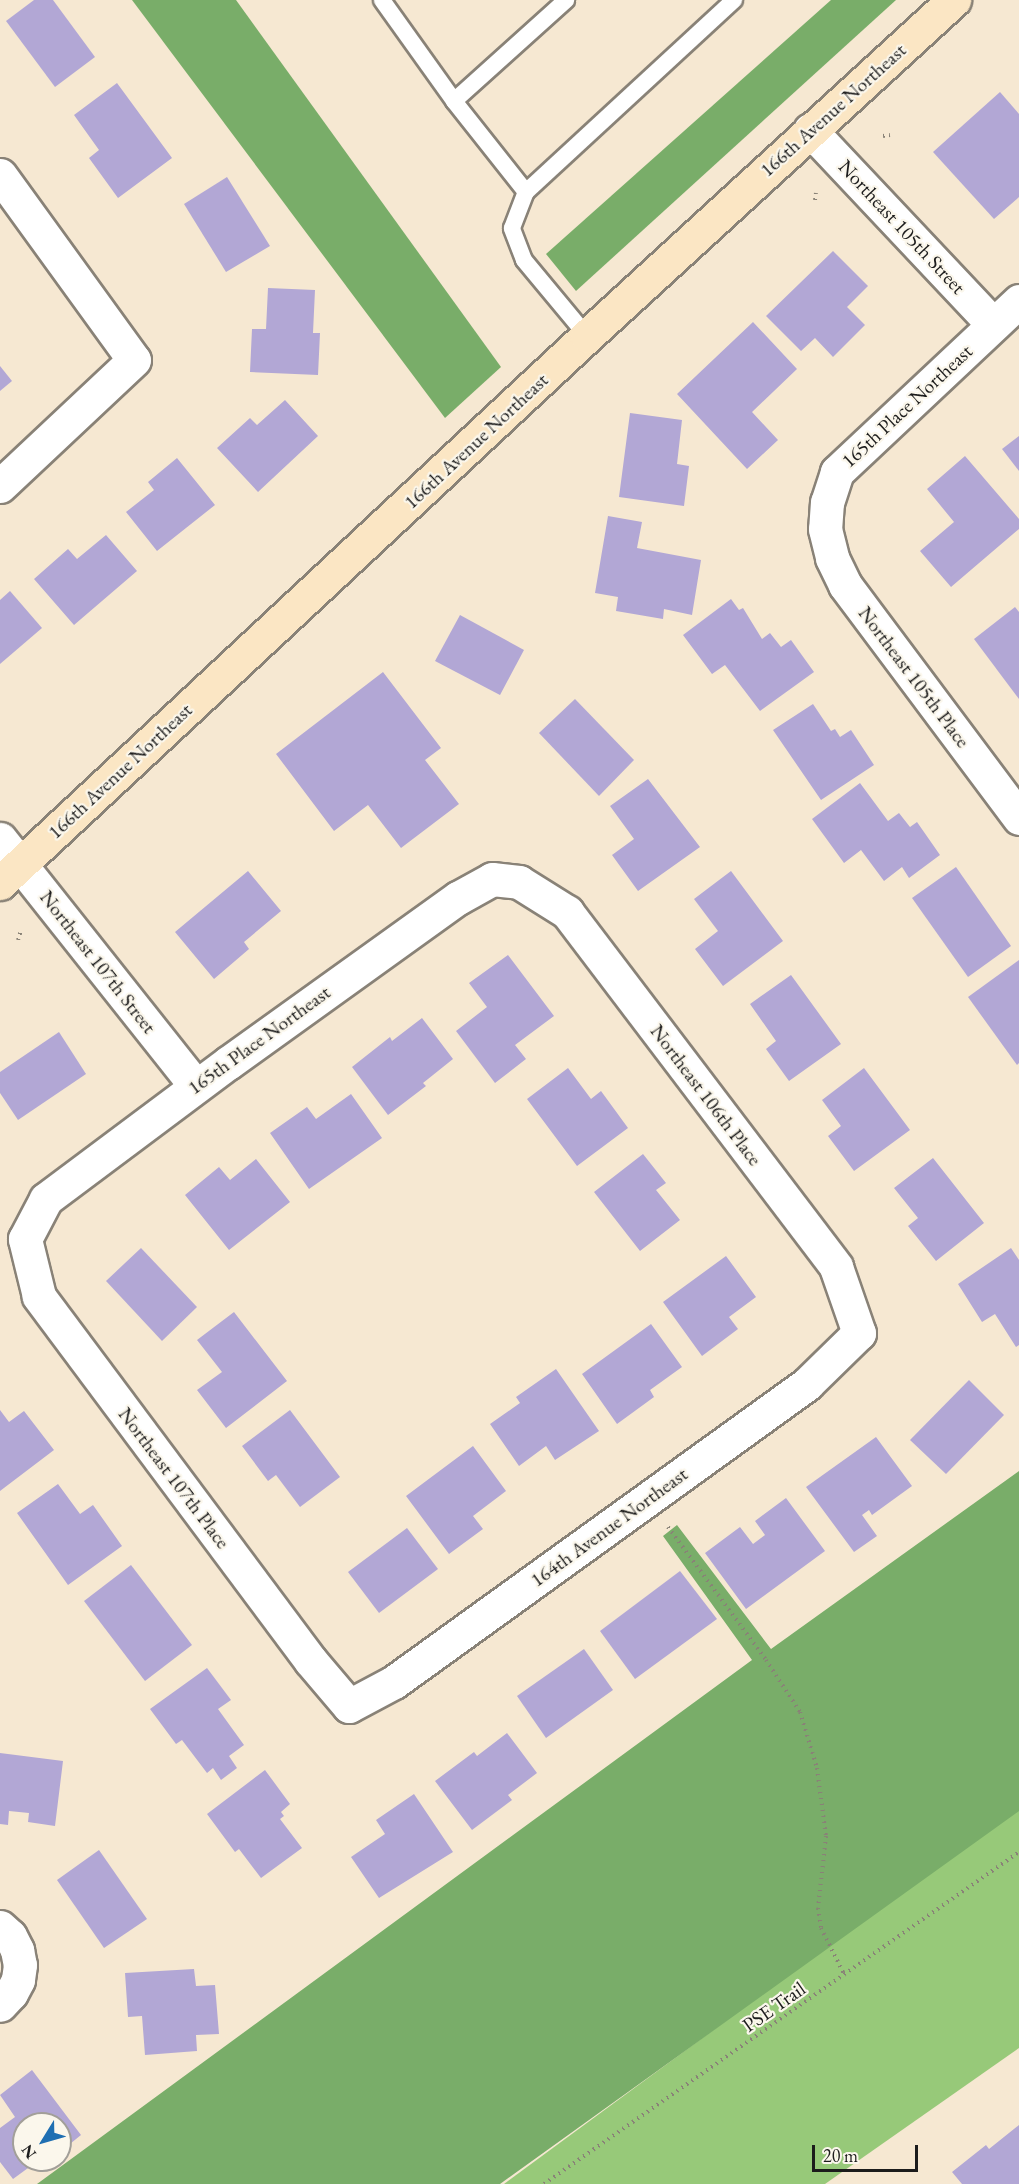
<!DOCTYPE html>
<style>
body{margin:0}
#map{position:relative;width:1019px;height:2184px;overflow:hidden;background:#f6e8d2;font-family:"EB Garamond",serif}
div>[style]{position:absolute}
.green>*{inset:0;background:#97c979}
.forest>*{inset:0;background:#79ad69}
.building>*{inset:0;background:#b2a7d5}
.path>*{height:4px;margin-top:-2px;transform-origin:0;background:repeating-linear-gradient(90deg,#898277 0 1.5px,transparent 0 6px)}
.roads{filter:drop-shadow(2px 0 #898277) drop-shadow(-2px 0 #898277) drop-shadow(0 2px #898277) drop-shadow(0 -2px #898277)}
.lane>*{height:16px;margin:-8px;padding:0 8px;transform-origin:8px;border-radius:8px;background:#fff}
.street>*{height:33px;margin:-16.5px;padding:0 16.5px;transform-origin:16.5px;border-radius:16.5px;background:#fff}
.secondary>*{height:33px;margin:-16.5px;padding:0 16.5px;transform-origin:16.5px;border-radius:16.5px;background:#fbe6c4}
span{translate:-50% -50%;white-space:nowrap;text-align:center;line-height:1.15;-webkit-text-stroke:4.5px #fbf7ec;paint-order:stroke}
.street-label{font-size:20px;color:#1c1c1c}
.north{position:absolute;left:12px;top:2112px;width:60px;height:60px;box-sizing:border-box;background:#fbf7ec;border:2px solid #a29f99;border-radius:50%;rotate:233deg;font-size:16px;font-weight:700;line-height:24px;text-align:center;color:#1c1c1c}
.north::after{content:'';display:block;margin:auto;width:21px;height:27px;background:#1f6fb2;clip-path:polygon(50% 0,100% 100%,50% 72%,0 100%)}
.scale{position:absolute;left:812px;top:2145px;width:106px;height:27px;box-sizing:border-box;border:3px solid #1c1c1c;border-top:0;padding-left:8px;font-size:18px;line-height:21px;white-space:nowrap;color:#1c1c1c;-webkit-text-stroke:4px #fbf7ec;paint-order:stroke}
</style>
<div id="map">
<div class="green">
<div style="clip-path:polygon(1019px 1805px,1019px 2048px,825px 2184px,504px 2184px)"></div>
</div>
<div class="forest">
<div style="clip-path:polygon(132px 0,236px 0,501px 367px,445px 418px)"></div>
<div style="clip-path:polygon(831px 0,896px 0,576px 291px,546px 254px)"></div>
<div style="clip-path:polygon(1019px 1471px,1019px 1811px,500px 2184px,37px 2184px,752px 1660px,663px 1536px,677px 1525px,771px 1649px)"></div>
</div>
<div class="building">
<div style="clip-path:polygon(34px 0,53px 0,95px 57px,55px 87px,6px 21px)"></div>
<div style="clip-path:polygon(117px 83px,172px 158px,118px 198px,89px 158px,99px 150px,74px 115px)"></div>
<div style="clip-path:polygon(1000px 92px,1019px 114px,1019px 197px,994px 219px,933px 152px)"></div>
<div style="clip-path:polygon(227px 177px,270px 246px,226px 272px,184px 204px)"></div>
<div style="clip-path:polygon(833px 251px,868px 286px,847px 307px,865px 325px,833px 357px,815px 338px,801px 351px,766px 316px)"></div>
<div style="clip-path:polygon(268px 288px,315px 290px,313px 333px,320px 333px,318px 375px,250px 372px,252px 329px,266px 329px)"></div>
<div style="clip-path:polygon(753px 322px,797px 369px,752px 412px,778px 440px,747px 469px,677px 394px)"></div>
<div style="clip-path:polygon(0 366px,12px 381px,0 391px)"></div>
<div style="clip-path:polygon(285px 400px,318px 436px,258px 492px,217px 448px,250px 418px,257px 425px)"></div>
<div style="clip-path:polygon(630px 413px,682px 420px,677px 464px,689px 466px,684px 506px,619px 497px)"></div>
<div style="clip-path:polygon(1019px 436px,1019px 471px,1002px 449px)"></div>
<div style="clip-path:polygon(965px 456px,1019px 519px,1019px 529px,951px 587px,920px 551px,954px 522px,927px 489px)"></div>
<div style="clip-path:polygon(177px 458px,215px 505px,157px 551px,126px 512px,154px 490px,148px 482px)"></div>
<div style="clip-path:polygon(608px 516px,642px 522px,637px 548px,701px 560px,692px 615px,664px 609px,663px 619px,616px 611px,618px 597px,595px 593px)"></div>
<div style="clip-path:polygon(106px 535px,137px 571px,74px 625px,34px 579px,68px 549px,77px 559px)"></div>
<div style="clip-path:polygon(10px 591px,42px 628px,0 664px,0 600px)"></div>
<div style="clip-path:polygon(731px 599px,739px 610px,743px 608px,762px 639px,770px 633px,781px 647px,791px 640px,814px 672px,760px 711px,725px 665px,712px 674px,683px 635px)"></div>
<div style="clip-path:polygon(1015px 607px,1019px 612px,1019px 699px,974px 639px)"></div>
<div style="clip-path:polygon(460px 615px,524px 650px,500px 695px,435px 661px)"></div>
<div style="clip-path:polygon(383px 672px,441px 748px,425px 760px,459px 804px,401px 848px,368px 805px,334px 831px,276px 754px)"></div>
<div style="clip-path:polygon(575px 699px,634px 760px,599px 796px,539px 733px)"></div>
<div style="clip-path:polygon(813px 704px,831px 731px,835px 729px,840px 737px,851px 730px,874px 765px,821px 800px,773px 730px)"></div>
<div style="clip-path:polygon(648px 779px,700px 847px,638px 891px,612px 855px,634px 839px,610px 806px)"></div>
<div style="clip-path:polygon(860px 783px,888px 821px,899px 813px,910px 827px,917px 822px,940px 855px,909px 878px,902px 867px,884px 881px,861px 850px,844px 863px,812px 819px)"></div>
<div style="clip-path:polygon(956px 867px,1011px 946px,968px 977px,912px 898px)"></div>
<div style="clip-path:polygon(248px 871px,281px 911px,244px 942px,249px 949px,214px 979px,175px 932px)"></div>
<div style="clip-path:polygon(731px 871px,783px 941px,723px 986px,695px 949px,718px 931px,694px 899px)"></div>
<div style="clip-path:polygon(508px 955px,554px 1016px,515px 1045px,526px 1059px,495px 1083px,456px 1031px,487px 1007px,469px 983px)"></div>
<div style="clip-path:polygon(1019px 960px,1019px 1063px,1017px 1065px,968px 997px)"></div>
<div style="clip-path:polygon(791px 975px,841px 1044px,789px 1081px,766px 1049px,776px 1041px,750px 1004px)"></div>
<div style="clip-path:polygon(422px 1018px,453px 1059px,423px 1083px,426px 1086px,388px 1115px,352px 1067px,390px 1037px,392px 1041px)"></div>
<div style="clip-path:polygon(59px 1032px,86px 1074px,18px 1120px,0 1093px,0 1072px)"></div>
<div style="clip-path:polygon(568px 1068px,591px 1099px,601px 1091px,628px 1128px,577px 1166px,527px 1099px)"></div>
<div style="clip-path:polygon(864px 1068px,910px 1130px,854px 1171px,828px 1136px,841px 1126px,822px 1100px)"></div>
<div style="clip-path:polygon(351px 1094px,382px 1138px,309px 1189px,270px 1133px,307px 1107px,316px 1119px)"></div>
<div style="clip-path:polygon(643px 1154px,666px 1183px,656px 1190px,680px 1220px,640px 1251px,594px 1192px)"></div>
<div style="clip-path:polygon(933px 1158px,984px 1223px,936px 1261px,908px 1226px,918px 1218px,894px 1188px)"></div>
<div style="clip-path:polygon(256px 1159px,290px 1202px,229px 1250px,185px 1195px,219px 1167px,230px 1180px)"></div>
<div style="clip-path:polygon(141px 1248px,197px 1307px,162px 1341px,106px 1281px)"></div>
<div style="clip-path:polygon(1011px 1248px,1019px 1260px,1019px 1345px,1016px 1347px,995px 1314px,982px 1322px,958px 1284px)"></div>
<div style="clip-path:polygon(726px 1256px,756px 1297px,729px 1317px,738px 1329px,702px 1356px,663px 1302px)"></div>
<div style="clip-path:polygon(234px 1312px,287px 1381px,226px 1428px,197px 1390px,222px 1372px,197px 1340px)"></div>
<div style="clip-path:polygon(651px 1324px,682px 1367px,650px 1390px,654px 1397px,617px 1424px,582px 1374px)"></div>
<div style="clip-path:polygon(556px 1369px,599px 1431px,555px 1460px,546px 1446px,519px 1466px,490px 1424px,520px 1403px,516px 1397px)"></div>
<div style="clip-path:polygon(969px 1380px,1004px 1415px,946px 1474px,910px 1440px)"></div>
<div style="clip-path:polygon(0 1410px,9px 1422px,24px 1411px,54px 1450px,0 1491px)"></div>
<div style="clip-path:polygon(290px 1410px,340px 1477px,300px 1507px,276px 1475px,268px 1481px,242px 1446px)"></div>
<div style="clip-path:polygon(876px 1437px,912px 1486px,872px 1515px,869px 1510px,862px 1515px,877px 1536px,854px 1552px,806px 1487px)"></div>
<div style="clip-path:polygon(473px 1446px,506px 1491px,473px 1516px,483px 1529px,449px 1554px,406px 1496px)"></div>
<div style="clip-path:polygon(58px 1484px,80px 1514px,93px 1505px,122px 1546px,68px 1585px,17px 1513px)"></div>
<div style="clip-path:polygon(786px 1498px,825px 1551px,746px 1609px,705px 1553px,740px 1527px,753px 1544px,765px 1535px,755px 1521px)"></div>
<div style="clip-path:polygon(407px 1528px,438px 1569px,379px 1613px,348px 1572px)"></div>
<div style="clip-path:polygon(131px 1565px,192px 1645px,145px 1681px,84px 1601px)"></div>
<div style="clip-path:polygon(680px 1571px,717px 1619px,635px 1679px,600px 1631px)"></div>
<div style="clip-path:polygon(584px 1649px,613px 1690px,546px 1738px,517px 1696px)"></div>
<div style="clip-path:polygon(207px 1668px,231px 1700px,218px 1709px,244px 1745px,229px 1756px,237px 1768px,221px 1780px,213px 1768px,207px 1773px,182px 1740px,176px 1744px,150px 1709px)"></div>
<div style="clip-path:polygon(507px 1733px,537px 1773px,508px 1795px,512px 1800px,472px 1830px,435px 1781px,474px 1752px,477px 1756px)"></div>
<div style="clip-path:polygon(0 1753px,63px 1761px,55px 1826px,28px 1822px,29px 1813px,9px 1811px,8px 1825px,0 1824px)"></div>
<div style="clip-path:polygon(265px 1770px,290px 1804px,281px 1812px,284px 1816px,280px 1819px,302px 1848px,261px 1878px,239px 1849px,235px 1852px,207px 1814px)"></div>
<div style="clip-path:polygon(414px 1794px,453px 1852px,379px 1898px,351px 1857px,385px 1834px,376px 1820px)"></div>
<div style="clip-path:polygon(99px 1850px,147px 1919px,104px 1948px,57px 1880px)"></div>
<div style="clip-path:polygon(194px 1969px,196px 1986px,215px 1985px,219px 2034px,196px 2035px,197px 2051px,145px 2055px,142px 2016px,128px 2017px,125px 1973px)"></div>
<div style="clip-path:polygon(32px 2070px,81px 2135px,60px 2152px,60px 2124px,24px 2124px,24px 2160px,39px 2160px,13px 2179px,0 2162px,0 2128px,15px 2117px,0 2095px)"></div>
<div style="clip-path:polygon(1019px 2125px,1019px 2184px,962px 2184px,952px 2172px,986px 2145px,989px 2149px)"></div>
</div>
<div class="path">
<div style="left:883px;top:136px;width:7px;rotate:-8deg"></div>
<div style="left:815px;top:200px;width:7px;rotate:-82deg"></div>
<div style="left:18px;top:940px;width:9px;rotate:-72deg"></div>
<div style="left:668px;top:1527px;width:165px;rotate:53.6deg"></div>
<div style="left:766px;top:1660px;width:62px;rotate:56.8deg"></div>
<div style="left:800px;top:1712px;width:59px;rotate:73.1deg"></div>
<div style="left:817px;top:1768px;width:69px;rotate:82.5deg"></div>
<div style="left:826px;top:1836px;width:72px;rotate:96.3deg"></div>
<div style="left:818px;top:1908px;width:20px;rotate:81deg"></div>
<div style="left:821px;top:1928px;width:54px;rotate:63.4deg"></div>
<div style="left:544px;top:2184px;width:580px;rotate:-34.95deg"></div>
</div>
<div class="roads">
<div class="lane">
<div style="left:382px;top:0;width:124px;rotate:54.5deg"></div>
<div style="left:526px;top:192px;width:116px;rotate:-128.4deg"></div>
<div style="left:454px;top:101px;width:151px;rotate:-42deg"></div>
<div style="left:587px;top:336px;width:99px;rotate:-129.7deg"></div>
<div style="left:524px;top:260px;width:34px;rotate:-111deg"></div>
<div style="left:512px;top:228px;width:39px;rotate:-69deg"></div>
<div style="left:526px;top:192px;width:283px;rotate:-42.7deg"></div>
</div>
<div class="street">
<div style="left:810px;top:130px;width:267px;rotate:46.7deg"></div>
<div style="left:0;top:175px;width:228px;rotate:54.1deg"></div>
<div style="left:134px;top:360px;width:184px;rotate:136.8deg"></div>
<div style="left:1019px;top:301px;width:250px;rotate:136.8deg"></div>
<div style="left:837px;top:472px;width:32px;rotate:108deg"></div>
<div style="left:827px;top:502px;width:27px;rotate:94deg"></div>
<div style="left:825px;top:529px;width:30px;rotate:76deg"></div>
<div style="left:832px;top:558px;width:30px;rotate:64deg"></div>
<div style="left:845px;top:585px;width:291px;rotate:53.2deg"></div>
<div style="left:0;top:839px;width:315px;rotate:51.6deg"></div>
<div style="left:492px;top:879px;width:27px;rotate:6deg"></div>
<div style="left:519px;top:882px;width:57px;rotate:32deg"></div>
<div style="left:567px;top:912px;width:445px;rotate:52.8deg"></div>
<div style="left:836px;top:1267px;width:70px;rotate:70.8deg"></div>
<div style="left:859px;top:1333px;width:73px;rotate:135.6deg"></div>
<div style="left:807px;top:1384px;width:509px;rotate:144.19deg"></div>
<div style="left:394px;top:1682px;width:51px;rotate:151.9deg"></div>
<div style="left:349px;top:1706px;width:60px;rotate:-130.3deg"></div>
<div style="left:310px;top:1660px;width:454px;rotate:-126.7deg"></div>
<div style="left:39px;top:1296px;width:59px;rotate:-103.8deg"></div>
<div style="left:25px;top:1239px;width:45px;rotate:-62.3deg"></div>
<div style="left:46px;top:1199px;width:227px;rotate:-36.8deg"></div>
<div style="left:228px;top:1063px;width:283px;rotate:-35.7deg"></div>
<div style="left:458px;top:898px;width:39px;rotate:-29deg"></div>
<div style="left:0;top:1927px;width:13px;rotate:42deg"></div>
<div style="left:10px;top:1936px;width:16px;rotate:63deg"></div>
<div style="left:17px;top:1950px;width:15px;rotate:79deg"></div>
<div style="left:20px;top:1965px;width:15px;rotate:98deg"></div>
<div style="left:18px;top:1980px;width:15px;rotate:118deg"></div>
<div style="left:11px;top:1993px;width:16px;rotate:133deg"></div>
</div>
<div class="secondary">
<div style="left:0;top:883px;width:802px;rotate:-42.98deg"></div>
<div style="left:587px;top:336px;width:498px;rotate:-42.5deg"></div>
</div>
</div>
<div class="street-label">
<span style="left:833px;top:110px;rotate:-42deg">166th Avenue Northeast</span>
<span style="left:902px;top:227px;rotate:47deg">Northeast 105th Street</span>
<span style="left:907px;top:406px;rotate:-43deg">165th Place Northeast</span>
<span style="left:476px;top:441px;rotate:-43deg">166th Avenue Northeast</span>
<span style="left:914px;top:677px;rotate:53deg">Northeast 105th Place</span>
<span style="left:120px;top:771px;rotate:-43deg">166th Avenue Northeast</span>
<span style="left:98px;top:962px;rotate:52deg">Northeast 107th Street</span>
<span style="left:259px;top:1040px;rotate:-36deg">165th Place Northeast</span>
<span style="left:706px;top:1095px;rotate:53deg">Northeast 106th Place</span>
<span style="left:174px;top:1478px;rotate:53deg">Northeast 107th Place</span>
<span style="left:609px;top:1527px;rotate:-36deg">164th Avenue Northeast</span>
<span style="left:774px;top:2007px;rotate:-35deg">PSE Trail</span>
</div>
<div class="north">N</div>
<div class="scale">20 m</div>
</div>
